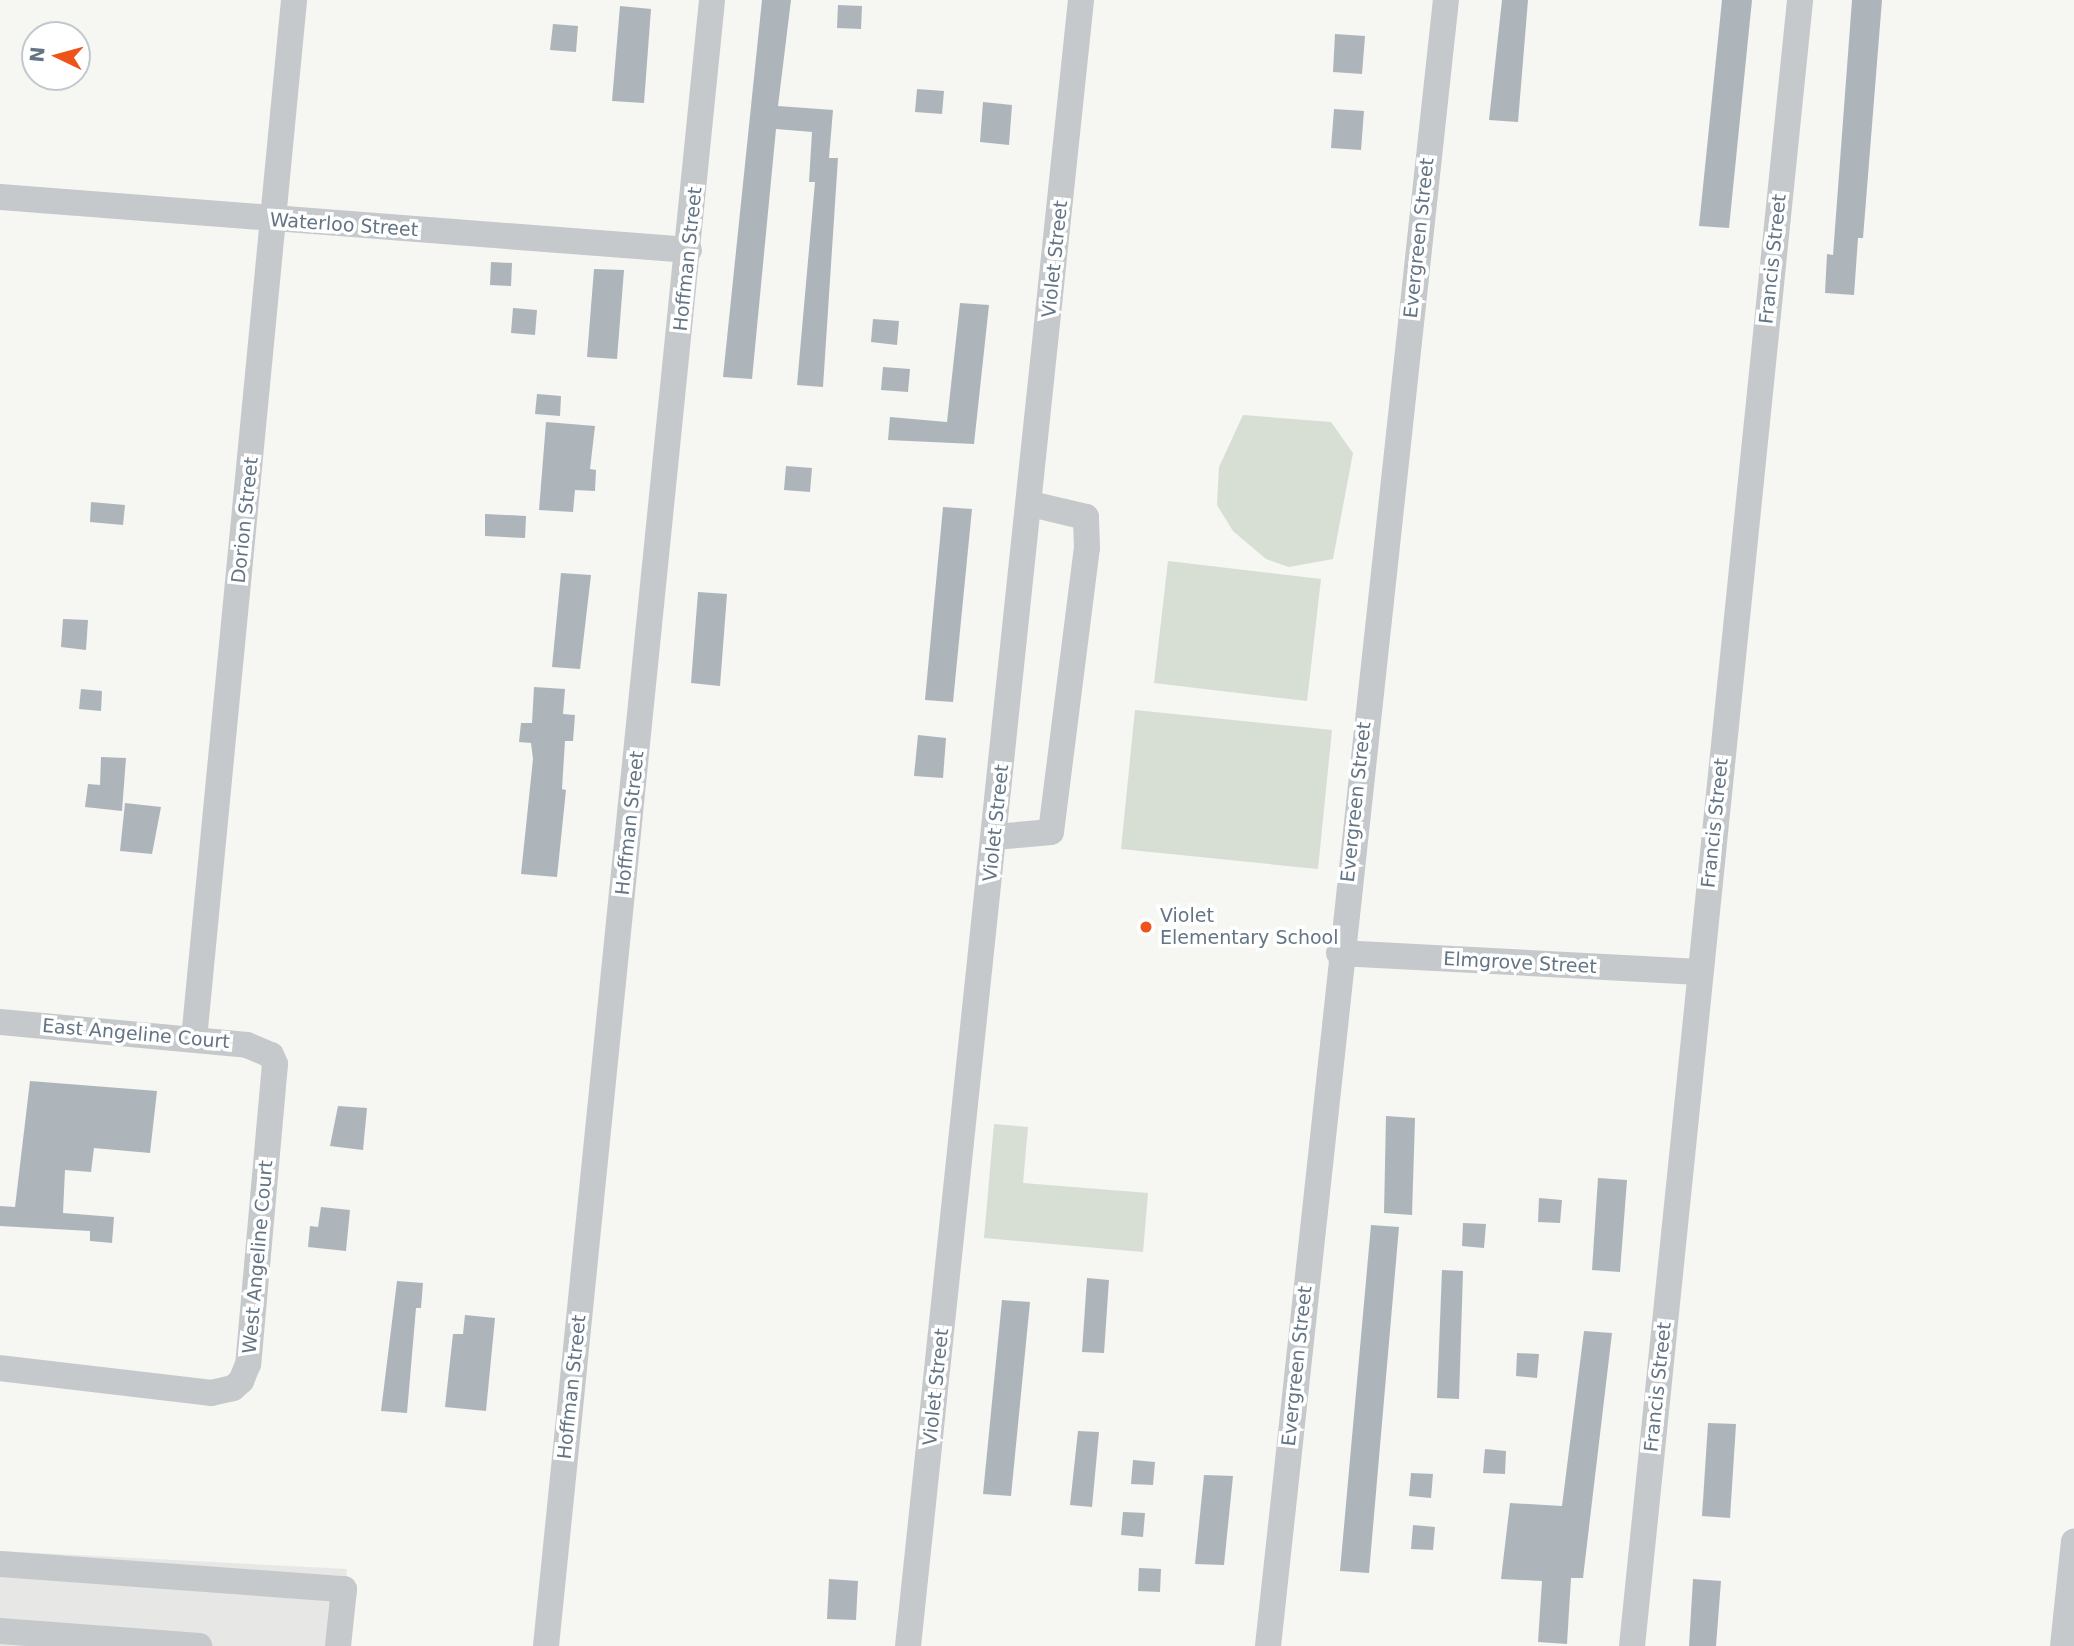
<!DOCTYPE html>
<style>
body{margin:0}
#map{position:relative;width:2074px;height:1646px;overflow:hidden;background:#f6f6f2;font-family:"DejaVu Sans",sans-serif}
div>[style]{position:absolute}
.built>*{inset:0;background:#e7e8e6}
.green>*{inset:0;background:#d7ded3}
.building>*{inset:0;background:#adb5bb}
.minor>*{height:26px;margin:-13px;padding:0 13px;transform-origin:13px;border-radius:13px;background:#c5c9cc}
.dots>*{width:19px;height:19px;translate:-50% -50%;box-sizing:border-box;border:4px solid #fff;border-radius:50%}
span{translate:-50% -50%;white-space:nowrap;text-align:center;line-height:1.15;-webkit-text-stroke:7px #fff;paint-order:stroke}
.street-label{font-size:19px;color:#637585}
.poi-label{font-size:19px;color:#637585}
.left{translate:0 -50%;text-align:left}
.north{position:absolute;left:21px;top:21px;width:70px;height:70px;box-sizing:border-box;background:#fff;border:2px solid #c1c8ce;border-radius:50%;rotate:275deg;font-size:19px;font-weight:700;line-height:28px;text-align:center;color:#637585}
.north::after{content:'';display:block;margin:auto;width:24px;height:32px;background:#ee531a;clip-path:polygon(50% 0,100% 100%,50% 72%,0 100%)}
</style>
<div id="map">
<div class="built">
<div style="clip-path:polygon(0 1551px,347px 1569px,340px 1646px,0 1646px)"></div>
</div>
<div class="green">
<div style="clip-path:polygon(1243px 415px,1331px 422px,1353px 453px,1333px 559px,1289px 567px,1266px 559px,1233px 531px,1217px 505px,1219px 467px)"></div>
<div style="clip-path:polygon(1168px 561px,1321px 579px,1307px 701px,1154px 683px)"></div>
<div style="clip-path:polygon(1135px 710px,1332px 730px,1318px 869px,1121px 849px)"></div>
<div style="clip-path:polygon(994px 1124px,1028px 1127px,1023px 1183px,1148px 1193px,1143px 1252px,984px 1238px)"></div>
</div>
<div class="building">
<div style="clip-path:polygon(762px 0,791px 0,778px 106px,833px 110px,829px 158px,838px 158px,823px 387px,797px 385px,815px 182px,809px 182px,812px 132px,776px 129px,752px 379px,723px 377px)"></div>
<div style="clip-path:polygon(1502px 0,1528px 0,1518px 122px,1489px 120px)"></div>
<div style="clip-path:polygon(1722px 0,1752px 0,1729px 228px,1699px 226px)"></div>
<div style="clip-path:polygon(1852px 0,1882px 0,1863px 238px,1858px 238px,1854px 295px,1825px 293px,1827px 254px,1833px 255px)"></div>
<div style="clip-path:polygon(838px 5px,862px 6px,861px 29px,837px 28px)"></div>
<div style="clip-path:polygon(620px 6px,651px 9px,644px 103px,612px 101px)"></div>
<div style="clip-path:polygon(553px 24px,578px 26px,576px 52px,550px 50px)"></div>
<div style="clip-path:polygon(1335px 34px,1365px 36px,1362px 74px,1333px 72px)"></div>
<div style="clip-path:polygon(917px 89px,944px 91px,942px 114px,915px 112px)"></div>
<div style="clip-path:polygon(983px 102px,1012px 105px,1009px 145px,980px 142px)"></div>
<div style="clip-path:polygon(1334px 109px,1364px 111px,1361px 150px,1331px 148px)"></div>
<div style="clip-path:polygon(491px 262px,512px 263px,511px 286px,490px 285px)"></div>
<div style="clip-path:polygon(594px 269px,624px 270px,617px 359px,587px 357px)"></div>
<div style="clip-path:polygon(960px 303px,989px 305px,974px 444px,888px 440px,890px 417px,947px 422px)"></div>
<div style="clip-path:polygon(513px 308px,537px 310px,535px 335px,511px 333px)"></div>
<div style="clip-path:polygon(873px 319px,899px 321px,897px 345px,871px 342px)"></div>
<div style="clip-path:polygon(883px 367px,910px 369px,908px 392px,881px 390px)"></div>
<div style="clip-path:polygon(537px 394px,561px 396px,560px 416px,535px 414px)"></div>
<div style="clip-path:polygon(546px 422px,595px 426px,590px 469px,596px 470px,595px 491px,575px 490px,573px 512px,539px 510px)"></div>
<div style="clip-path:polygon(786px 466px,812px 468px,810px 492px,784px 490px)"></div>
<div style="clip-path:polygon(91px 502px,125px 505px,123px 525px,90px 522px)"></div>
<div style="clip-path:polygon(943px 507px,972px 509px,953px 702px,925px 700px)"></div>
<div style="clip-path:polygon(485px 514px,526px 516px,525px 538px,485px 536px)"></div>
<div style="clip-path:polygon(561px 573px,591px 575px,580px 669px,552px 667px)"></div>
<div style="clip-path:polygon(698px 592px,727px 594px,720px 686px,691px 683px)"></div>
<div style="clip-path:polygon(63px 619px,88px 620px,86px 650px,61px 647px)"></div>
<div style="clip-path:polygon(534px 687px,565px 689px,563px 714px,575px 715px,573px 741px,565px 741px,562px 789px,566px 790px,557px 877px,521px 874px,533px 759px,531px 743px,519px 742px,521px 723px,532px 723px)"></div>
<div style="clip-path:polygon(81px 689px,102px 691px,101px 711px,79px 709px)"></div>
<div style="clip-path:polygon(918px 735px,946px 738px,943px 778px,914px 776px)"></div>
<div style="clip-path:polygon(101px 757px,126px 758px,122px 811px,85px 807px,88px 784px,100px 785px)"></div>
<div style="clip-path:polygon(125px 803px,161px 807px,152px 854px,120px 851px)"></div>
<div style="clip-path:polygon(30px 1081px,157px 1091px,150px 1153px,94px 1148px,91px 1172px,65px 1170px,63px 1213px,114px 1217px,112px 1243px,90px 1241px,90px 1231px,0 1226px,0 1206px,15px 1207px)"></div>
<div style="clip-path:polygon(338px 1106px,367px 1108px,363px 1150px,330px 1146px)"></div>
<div style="clip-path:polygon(1386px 1116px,1415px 1118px,1412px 1215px,1384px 1213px)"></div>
<div style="clip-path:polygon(1598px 1178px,1627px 1180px,1620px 1272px,1592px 1270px)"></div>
<div style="clip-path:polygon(1539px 1198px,1562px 1200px,1560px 1223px,1538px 1222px)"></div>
<div style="clip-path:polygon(321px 1207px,350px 1210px,346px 1251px,308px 1247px,310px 1226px,318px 1227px)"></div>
<div style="clip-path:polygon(1463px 1223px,1486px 1224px,1484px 1248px,1462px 1246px)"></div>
<div style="clip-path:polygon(1371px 1225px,1399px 1227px,1369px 1573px,1340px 1571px)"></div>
<div style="clip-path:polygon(1442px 1270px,1463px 1271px,1459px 1399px,1437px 1398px)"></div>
<div style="clip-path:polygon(1087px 1278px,1109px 1280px,1104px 1353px,1082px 1352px)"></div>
<div style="clip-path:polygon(397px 1281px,423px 1283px,421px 1308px,416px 1308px,407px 1413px,381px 1411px)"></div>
<div style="clip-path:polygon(1002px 1300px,1030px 1302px,1011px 1496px,983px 1494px)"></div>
<div style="clip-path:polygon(465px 1315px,495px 1318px,486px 1411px,445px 1407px,453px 1334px,463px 1334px)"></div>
<div style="clip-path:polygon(1584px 1331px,1612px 1333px,1583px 1578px,1571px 1578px,1567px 1644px,1538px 1642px,1542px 1581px,1501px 1579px,1510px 1503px,1562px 1506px)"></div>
<div style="clip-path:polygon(1517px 1353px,1539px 1354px,1537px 1378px,1516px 1376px)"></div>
<div style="clip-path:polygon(1708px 1423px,1736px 1424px,1730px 1518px,1702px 1516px)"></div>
<div style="clip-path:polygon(1078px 1431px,1099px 1432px,1092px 1507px,1070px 1505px)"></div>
<div style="clip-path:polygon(1485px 1449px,1506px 1451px,1505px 1474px,1483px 1473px)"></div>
<div style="clip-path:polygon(1133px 1460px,1155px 1462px,1153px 1485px,1131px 1484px)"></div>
<div style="clip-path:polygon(1411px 1473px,1433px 1474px,1431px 1498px,1409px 1496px)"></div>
<div style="clip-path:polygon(1204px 1475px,1233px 1476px,1224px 1565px,1195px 1564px)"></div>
<div style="clip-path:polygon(1123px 1512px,1145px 1513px,1143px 1537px,1121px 1535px)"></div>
<div style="clip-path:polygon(1413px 1525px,1435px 1527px,1433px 1550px,1411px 1549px)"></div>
<div style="clip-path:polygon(1139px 1568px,1161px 1569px,1160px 1592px,1138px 1591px)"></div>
<div style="clip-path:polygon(829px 1579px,858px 1581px,856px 1620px,827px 1619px)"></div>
<div style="clip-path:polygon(1693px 1579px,1721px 1581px,1716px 1646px,1689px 1646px)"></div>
</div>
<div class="minor">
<div style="left:0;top:197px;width:691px;rotate:4.4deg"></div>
<div style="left:995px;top:837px;width:56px;rotate:-5.1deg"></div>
<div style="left:1051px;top:832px;width:286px;rotate:-82.8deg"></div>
<div style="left:1087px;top:548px;width:31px;rotate:-92deg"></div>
<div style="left:1086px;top:517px;width:57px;rotate:-166.7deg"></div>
<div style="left:1339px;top:953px;width:361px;rotate:3deg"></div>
<div style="left:0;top:1022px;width:248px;rotate:5.3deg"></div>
<div style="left:247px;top:1045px;width:26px;rotate:23deg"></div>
<div style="left:271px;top:1055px;width:10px;rotate:66deg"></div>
<div style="left:275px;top:1064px;width:301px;rotate:95.1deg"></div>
<div style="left:248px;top:1364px;width:18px;rotate:112deg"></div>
<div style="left:241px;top:1381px;width:11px;rotate:139deg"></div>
<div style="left:233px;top:1388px;width:22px;rotate:167deg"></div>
<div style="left:212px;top:1393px;width:213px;rotate:-173.3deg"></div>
<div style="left:194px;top:1039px;width:1044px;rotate:-84.5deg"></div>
<div style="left:0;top:1564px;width:345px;rotate:4.2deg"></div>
<div style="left:344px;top:1589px;width:57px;rotate:96deg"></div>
<div style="left:0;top:1631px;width:200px;rotate:4.3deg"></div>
<div style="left:546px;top:1646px;width:1654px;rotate:-84.24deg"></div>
<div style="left:908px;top:1646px;width:1655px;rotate:-84deg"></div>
<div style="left:1268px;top:1646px;width:1656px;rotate:-83.83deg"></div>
<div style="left:1632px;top:1646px;width:1655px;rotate:-84.17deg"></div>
<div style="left:2063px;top:1646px;width:105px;rotate:-84deg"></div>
</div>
<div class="dots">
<div style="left:1146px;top:927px;background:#ee531a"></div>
</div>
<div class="street-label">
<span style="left:344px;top:225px;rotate:4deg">Waterloo Street</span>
<span style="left:1419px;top:238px;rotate:-84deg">Evergreen Street</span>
<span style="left:688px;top:259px;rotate:-84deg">Hoffman Street</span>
<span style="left:1055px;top:259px;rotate:-84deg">Violet Street</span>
<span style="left:1773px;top:259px;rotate:-84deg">Francis Street</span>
<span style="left:245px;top:520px;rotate:-84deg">Dorion Street</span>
<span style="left:1356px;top:802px;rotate:-84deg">Evergreen Street</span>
<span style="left:630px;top:823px;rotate:-84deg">Hoffman Street</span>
<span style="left:996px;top:823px;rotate:-84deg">Violet Street</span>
<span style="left:1715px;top:823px;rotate:-84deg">Francis Street</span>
<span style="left:1520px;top:963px;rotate:3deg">Elmgrove Street</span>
<span style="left:136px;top:1034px;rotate:5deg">East Angeline Court</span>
<span style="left:258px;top:1257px;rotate:-85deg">West Angeline Court</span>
<span style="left:1297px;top:1366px;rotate:-84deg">Evergreen Street</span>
<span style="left:572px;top:1387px;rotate:-84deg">Hoffman Street</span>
<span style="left:936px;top:1387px;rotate:-84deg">Violet Street</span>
<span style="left:1658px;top:1387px;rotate:-84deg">Francis Street</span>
</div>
<div class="poi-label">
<span class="left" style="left:1160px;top:927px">Violet<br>Elementary School</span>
</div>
<div class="north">N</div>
</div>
